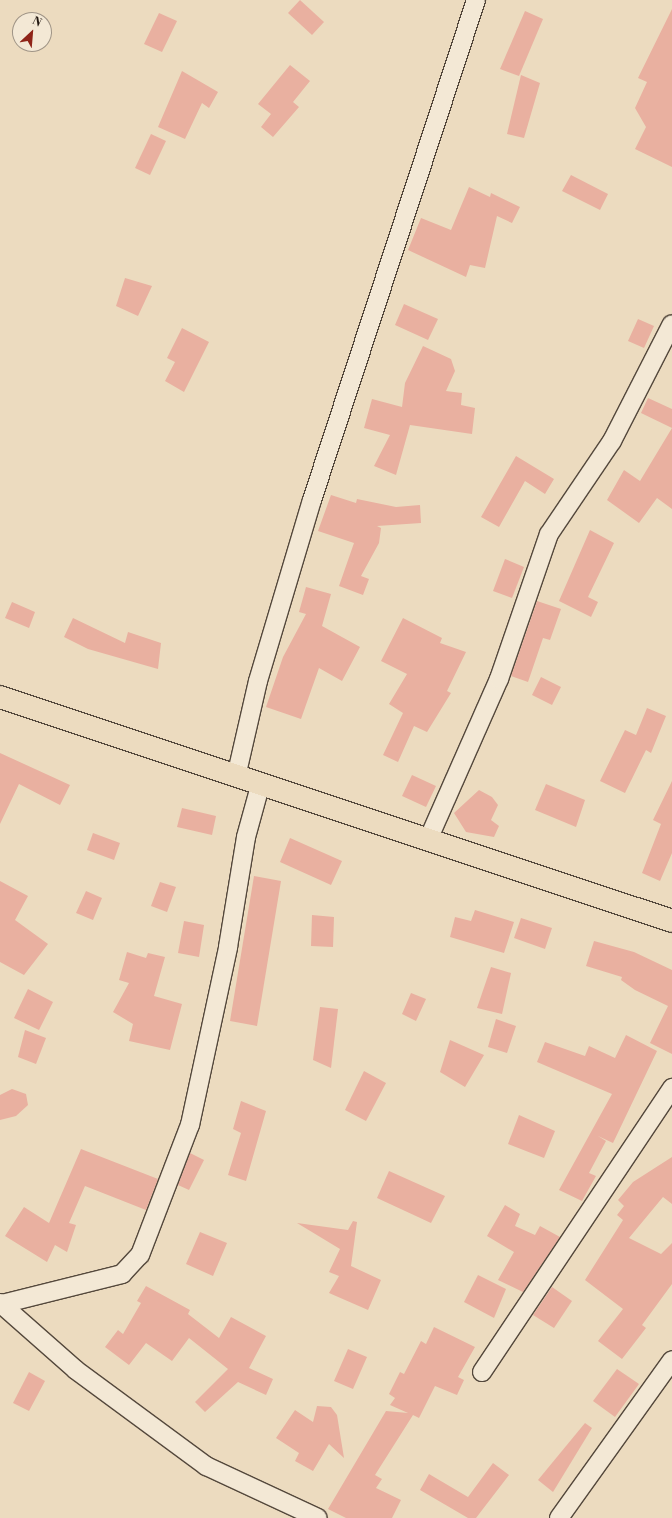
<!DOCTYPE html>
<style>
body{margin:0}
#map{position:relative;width:672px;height:1518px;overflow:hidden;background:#ecdbbf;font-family:"Libre Bodoni",serif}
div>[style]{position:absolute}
.building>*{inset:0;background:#e9b0a0}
.roads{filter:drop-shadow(1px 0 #54483c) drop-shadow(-1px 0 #54483c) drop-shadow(0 1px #54483c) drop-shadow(0 -1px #54483c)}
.street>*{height:18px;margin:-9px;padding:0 9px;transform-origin:9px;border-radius:9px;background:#f3e8d5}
.primary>*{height:22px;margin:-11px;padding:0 11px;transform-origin:11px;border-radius:11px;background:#ecdbbf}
span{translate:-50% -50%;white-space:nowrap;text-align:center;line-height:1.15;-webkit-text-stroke:3px #f3e8d5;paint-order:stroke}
.north{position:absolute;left:12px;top:12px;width:40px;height:40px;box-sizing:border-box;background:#f3e8d5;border:1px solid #9f9486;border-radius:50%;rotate:26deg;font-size:11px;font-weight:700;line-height:16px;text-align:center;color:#221710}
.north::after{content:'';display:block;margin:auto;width:14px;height:18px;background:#8f2418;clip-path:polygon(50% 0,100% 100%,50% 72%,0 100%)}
</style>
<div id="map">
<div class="building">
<div style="clip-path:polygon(300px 0,324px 22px,312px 35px,288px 13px)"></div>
<div style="clip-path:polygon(672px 9px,672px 167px,635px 149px,646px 127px,635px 108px,647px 82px,638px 78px)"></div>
<div style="clip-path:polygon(525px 11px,543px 19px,519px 76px,500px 69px)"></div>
<div style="clip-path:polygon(159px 13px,177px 21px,162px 52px,144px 44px)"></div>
<div style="clip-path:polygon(290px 65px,310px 81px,293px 102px,299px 107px,273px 137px,261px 127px,271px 114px,258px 104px)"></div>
<div style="clip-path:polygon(182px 71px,218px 92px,209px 108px,202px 103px,185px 139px,158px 127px)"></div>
<div style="clip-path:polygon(521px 75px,540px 83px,524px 138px,507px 134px)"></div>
<div style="clip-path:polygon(151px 134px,166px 141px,150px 175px,135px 168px)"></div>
<div style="clip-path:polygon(571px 175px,608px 194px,600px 210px,562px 191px)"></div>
<div style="clip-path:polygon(469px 187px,490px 197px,491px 193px,520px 207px,512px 223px,497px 216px,485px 268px,470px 265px,466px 277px,408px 250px,421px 218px,451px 230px)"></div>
<div style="clip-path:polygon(125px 278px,152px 286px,138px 316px,116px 306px)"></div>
<div style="clip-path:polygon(404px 304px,438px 319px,428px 340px,395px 325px)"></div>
<div style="clip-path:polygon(638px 319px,654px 326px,644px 348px,628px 341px)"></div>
<div style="clip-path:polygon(182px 328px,209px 342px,184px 392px,165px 381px,175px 362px,167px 358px)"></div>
<div style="clip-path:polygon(423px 346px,451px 359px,455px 371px,446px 391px,462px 393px,461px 405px,475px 408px,472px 434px,410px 425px,396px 475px,374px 466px,390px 435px,364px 428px,372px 399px,402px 407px,405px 383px)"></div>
<div style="clip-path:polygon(648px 398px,672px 409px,672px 428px,641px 413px)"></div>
<div style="clip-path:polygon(672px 428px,672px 509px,657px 498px,639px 523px,607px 500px,624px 470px,640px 481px)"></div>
<div style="clip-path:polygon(516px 456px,554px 479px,545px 494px,525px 481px,499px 527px,481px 517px)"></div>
<div style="clip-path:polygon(331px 495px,356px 503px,357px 499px,396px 507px,420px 505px,421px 523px,377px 526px,381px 528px,379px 543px,361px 576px,369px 579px,363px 595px,339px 586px,354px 543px,318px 531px)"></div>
<div style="clip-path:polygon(590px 530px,614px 543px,588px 597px,598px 602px,591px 617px,559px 601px)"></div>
<div style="clip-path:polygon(505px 559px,524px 567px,512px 598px,493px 591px)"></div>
<div style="clip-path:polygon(306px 587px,331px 594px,322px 626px,360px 647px,342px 681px,319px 668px,301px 719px,266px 707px,283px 657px,306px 614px,299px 612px)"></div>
<div style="clip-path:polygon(537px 601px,561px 609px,550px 640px,543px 638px,528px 682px,511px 676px)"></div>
<div style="clip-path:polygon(12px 602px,35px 612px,29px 628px,5px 618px)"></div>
<div style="clip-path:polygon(73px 618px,125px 643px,128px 632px,161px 643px,158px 669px,88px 649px,64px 637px)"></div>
<div style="clip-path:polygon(403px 618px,442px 638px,440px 643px,466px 652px,447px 691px,451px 693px,427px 732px,414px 726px,398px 762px,383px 755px,403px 713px,389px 704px,407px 674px,381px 661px)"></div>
<div style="clip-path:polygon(541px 677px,561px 687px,552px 705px,532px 695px)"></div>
<div style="clip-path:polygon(647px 708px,666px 716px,651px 753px,646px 750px,625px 793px,600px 781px,625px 730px,636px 735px)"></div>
<div style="clip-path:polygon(0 753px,70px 785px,60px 805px,19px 784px,0 824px)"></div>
<div style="clip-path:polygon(412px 775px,436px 786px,426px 807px,402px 796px)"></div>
<div style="clip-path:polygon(672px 781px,672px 853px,660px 881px,642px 873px,661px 824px,653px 820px)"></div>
<div style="clip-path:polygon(546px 784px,585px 800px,576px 827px,535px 810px)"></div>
<div style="clip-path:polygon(479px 790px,492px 797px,498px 805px,491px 820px,499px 826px,494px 837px,466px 832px,454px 813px)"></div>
<div style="clip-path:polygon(182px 808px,216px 816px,212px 835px,177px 827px)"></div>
<div style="clip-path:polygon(93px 833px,120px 843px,114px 860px,87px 850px)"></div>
<div style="clip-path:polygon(290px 838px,342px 861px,331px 885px,280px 862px)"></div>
<div style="clip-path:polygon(254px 876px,281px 881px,257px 1026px,230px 1021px)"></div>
<div style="clip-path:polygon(0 881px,28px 896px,15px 920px,48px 944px,24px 975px,0 962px)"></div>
<div style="clip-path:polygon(160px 882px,176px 887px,167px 912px,151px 906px)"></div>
<div style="clip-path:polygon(86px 891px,102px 898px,93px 920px,76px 913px)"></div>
<div style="clip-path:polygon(475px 910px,514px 922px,504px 953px,450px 937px,455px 917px,471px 921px)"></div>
<div style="clip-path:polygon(312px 915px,334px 917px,333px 947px,311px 946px)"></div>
<div style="clip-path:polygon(521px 918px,552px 928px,545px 949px,514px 938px)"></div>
<div style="clip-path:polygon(184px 921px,204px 925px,199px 957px,178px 953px)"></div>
<div style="clip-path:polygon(594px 941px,634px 952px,672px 970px,672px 1054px,650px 1043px,668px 1006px,635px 990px,621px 980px,622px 977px,586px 966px)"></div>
<div style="clip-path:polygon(127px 952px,146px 958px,148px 953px,165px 957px,154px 996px,182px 1004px,170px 1050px,129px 1041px,133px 1024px,113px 1012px,129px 983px,119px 980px)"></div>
<div style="clip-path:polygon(491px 967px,511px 973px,502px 1014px,477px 1008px)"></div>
<div style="clip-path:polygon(28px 989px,53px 1002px,39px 1030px,14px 1018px)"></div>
<div style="clip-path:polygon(411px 993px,426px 999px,416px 1021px,402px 1014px)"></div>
<div style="clip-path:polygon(320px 1007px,338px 1009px,331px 1068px,313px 1060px)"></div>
<div style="clip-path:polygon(496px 1019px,516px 1026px,507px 1053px,488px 1047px)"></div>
<div style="clip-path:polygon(25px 1030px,46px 1038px,36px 1064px,18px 1057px)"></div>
<div style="clip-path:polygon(626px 1035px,657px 1051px,613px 1143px,598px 1136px,606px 1141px,589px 1173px,596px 1176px,582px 1201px,559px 1190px,612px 1094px,537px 1062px,545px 1042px,585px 1056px,589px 1046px,615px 1058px)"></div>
<div style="clip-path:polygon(450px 1040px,484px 1055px,465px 1087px,440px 1072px)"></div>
<div style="clip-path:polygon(364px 1071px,386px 1083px,366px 1121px,345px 1110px)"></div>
<div style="clip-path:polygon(12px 1089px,26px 1094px,28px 1105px,16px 1116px,0 1120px,0 1095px)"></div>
<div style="clip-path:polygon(241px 1101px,266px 1111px,246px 1181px,228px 1175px,241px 1133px,233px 1129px)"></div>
<div style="clip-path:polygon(519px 1115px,555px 1131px,544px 1158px,508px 1144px)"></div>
<div style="clip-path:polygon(81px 1149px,158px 1179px,146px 1210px,85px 1186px,69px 1223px,76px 1225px,67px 1252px,55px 1245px,47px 1262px,5px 1236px,24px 1207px,49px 1223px)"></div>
<div style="clip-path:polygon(190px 1153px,204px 1160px,189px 1190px,178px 1185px)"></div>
<div style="clip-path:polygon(672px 1157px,672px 1204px,663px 1197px,629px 1238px,661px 1254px,672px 1243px,672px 1284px,642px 1325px,646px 1328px,622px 1359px,598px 1341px,623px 1309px,585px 1280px,623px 1220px,617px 1215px,624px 1206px,618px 1200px,633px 1182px)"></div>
<div style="clip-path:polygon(389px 1171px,445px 1196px,431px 1223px,377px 1198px)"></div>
<div style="clip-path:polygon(505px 1205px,520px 1214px,515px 1226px,535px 1235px,540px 1226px,560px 1237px,523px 1292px,498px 1280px,514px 1252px,487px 1236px)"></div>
<div style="clip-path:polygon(353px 1221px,357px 1222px,351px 1266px,381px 1280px,368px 1310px,329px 1293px,339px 1276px,329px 1272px,340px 1249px,297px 1223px,348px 1230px)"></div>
<div style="clip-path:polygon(200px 1232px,227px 1243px,213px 1276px,186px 1264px)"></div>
<div style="clip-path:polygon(478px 1275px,506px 1289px,494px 1318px,464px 1302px)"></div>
<div style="clip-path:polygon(146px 1286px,190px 1310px,188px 1314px,219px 1338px,231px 1317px,266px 1336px,249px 1368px,273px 1379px,266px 1395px,238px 1382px,205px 1412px,195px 1402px,228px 1369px,189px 1338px,172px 1361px,146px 1343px,129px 1365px,105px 1347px,118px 1330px,123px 1334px,141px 1303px,137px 1301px)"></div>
<div style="clip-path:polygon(552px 1287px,572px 1301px,554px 1328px,533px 1315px)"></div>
<div style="clip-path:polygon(434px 1327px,475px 1347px,458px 1377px,464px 1380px,457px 1395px,435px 1386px,419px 1418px,413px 1415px,375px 1475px,382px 1479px,376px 1488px,401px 1500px,392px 1518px,346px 1518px,328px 1509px,386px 1411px,408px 1413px,390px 1405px,395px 1398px,389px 1394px,400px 1372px,404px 1374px,421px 1341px,426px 1344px)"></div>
<div style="clip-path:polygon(348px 1349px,367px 1357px,353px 1389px,334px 1381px)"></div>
<div style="clip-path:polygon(617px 1369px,639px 1384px,615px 1417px,593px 1401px)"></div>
<div style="clip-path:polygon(29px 1372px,45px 1381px,29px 1411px,13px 1403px)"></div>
<div style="clip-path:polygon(317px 1406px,331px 1407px,337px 1415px,344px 1458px,329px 1444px,313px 1471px,295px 1461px,299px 1453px,276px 1438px,295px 1410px,313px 1422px)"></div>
<div style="clip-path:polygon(585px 1423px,592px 1428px,553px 1492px,538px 1480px)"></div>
<div style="clip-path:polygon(493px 1463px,509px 1475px,476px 1518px,468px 1518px,420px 1490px,429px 1474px,468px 1497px)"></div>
</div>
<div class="roads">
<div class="street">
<div style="left:236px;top:777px;width:98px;rotate:-77.1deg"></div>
<div style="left:258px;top:681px;width:189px;rotate:-73.4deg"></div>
<div style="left:312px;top:500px;width:526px;rotate:-71.84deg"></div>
<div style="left:428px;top:840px;width:176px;rotate:-66.2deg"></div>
<div style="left:499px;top:679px;width:153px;rotate:-71deg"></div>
<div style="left:549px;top:534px;width:112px;rotate:-55.9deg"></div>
<div style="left:612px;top:441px;width:131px;rotate:-62.9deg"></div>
<div style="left:0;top:1303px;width:101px;rotate:41.4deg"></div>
<div style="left:76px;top:1370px;width:162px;rotate:36.4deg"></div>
<div style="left:206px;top:1466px;width:123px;rotate:24.9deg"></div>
<div style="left:2px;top:1304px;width:124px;rotate:-14deg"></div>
<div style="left:122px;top:1274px;width:26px;rotate:-47deg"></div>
<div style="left:140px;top:1255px;width:139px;rotate:-69deg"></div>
<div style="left:190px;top:1125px;width:182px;rotate:-77.9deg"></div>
<div style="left:228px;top:947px;width:111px;rotate:-80.7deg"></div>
<div style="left:246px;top:837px;width:53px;rotate:-74.6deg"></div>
<div style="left:482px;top:1372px;width:342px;rotate:-56.2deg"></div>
<div style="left:559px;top:1518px;width:194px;rotate:-54.4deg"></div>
</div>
<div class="primary">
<div style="left:0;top:697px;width:708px;rotate:18.43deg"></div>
</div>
</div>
<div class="north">N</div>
</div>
